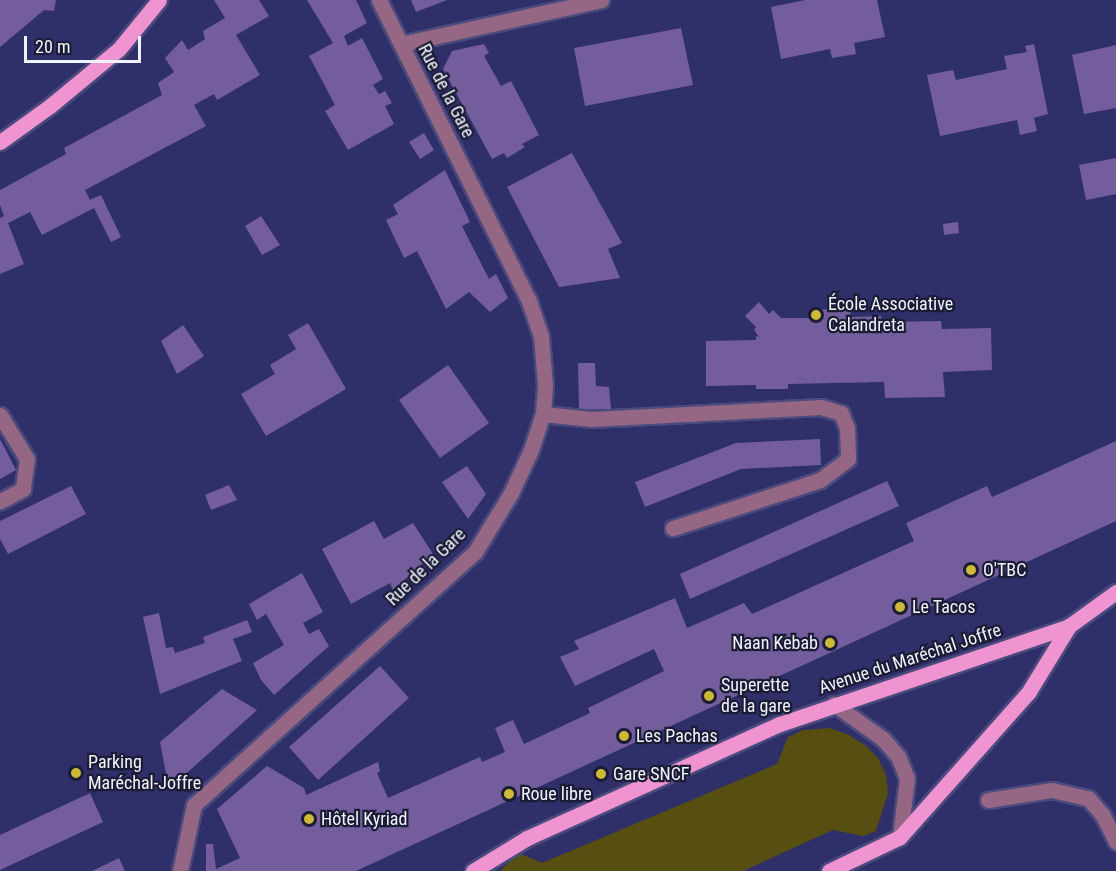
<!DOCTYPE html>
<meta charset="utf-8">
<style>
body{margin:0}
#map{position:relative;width:1116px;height:871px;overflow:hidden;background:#2f2f69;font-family:"Roboto Condensed",sans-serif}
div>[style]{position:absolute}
.green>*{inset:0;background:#574e11}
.building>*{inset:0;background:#745d9c}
.roads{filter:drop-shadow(2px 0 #4a4a7d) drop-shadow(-2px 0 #4a4a7d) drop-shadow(0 2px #4a4a7d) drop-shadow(0 -2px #4a4a7d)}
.minor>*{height:15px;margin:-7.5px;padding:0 7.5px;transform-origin:7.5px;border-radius:7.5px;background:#956785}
.major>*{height:15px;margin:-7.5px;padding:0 7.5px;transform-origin:7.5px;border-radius:7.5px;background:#ef93d1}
.dots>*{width:16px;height:16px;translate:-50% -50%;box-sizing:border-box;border:3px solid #1b1c36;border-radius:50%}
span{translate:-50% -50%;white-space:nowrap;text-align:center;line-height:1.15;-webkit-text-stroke:4.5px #1b1c36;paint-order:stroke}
.street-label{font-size:18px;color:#f2f3fa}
.poi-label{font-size:18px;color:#f2f3fa}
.left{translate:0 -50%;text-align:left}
.right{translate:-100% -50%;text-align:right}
.scale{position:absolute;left:24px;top:36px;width:117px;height:27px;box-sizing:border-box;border:3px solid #f2f3fa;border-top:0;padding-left:8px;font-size:18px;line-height:21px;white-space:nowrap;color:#f2f3fa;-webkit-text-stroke:4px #1b1c36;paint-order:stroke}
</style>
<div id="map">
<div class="green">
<div style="clip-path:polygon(830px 728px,849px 735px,865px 745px,878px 758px,886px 775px,888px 793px,876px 831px,863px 836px,833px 830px,743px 871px,500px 871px,513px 858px,521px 854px,542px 863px,777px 764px,788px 737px,803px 730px)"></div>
</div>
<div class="building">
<div style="clip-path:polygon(0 0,56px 0,54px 11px,44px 10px,0 47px)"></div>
<div style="clip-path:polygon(214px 0,259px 0,269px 16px,236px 35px,260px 75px,217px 100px,214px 94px,194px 105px,206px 126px,85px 190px,90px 200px,101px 195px,121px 237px,111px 242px,94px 208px,42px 235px,30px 212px,8px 223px,24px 264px,0 274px,0 218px,4px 216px,0 205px,0 190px,66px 154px,64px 148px,162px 95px,158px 83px,174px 72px,165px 58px,182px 40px,188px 50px,205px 39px,203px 31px,225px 18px)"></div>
<div style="clip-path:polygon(307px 0,356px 0,367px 23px,344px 36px,348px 46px,362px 38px,383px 79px,373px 85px,379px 94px,385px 91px,392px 103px,385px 106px,394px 124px,348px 150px,325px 111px,335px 105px,309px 56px,333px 43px)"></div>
<div style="clip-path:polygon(411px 0,447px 0,416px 12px)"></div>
<div style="clip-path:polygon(805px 0,877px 0,885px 37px,854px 43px,856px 54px,832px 58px,830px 49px,781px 59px,771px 7px)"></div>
<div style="clip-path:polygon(681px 28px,693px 85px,585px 106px,574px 48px)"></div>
<div style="clip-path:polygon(484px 44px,489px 53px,484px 56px,501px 86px,511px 81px,539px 135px,522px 144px,525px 147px,507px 158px,504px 153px,492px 159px,443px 69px,452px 51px)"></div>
<div style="clip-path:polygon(1034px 44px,1048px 114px,1034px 118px,1037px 131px,1020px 135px,1017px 120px,940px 136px,927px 75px,953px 70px,956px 80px,1007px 69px,1004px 56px,1027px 52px,1025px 46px)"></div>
<div style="clip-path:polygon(1116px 45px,1116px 108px,1084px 114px,1072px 55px)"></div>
<div style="clip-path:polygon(424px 133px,434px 150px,420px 159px,409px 142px)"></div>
<div style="clip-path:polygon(572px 153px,622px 243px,608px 249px,620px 278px,559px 287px,507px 187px)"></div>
<div style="clip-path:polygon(1116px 158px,1116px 194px,1086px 200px,1079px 165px)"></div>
<div style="clip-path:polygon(445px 170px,470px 222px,462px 226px,489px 279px,496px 274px,508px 298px,490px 312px,469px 292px,446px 309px,417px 251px,404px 258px,386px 220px,398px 214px,393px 205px)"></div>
<div style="clip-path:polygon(261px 216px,280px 245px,262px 255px,245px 226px)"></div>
<div style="clip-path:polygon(958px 222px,959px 233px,944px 235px,943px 224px)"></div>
<div style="clip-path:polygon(759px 302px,769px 314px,773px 310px,781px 318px,814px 318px,813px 310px,850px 308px,851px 317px,881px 316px,882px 322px,941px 321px,942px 329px,991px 328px,992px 370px,943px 372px,945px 397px,885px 398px,884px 382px,788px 384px,788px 389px,756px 389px,756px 385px,706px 386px,706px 341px,756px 340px,756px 336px,759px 337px,754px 330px,756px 327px,745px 316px)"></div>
<div style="clip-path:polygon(308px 323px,346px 389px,266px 436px,241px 394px,275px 374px,270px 365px,296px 349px,288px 335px)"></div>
<div style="clip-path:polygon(183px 325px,204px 356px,177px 374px,161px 341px)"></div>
<div style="clip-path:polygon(578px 363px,595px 363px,596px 386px,609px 387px,611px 409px,579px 410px)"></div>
<div style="clip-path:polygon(448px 365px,489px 423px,440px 458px,399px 400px)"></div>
<div style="clip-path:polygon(0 439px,16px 470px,0 479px)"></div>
<div style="clip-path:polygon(820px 439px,821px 465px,741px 469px,645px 507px,635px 482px,736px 443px)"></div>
<div style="clip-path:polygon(1116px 441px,1116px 521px,356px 871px,206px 871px,206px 844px,213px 844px,216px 869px,240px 858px,217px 809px,267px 766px,304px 788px,306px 795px,378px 762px,380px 771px,377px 773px,388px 798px,480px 757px,482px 762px,505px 752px,495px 728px,513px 720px,524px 744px,590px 713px,588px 708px,664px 671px,654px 649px,575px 686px,560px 657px,579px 649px,574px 641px,675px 598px,687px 628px,744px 603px,752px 614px,914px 541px,906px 523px,987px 486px,992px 497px)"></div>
<div style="clip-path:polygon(467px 466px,486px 494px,468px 519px,442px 482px)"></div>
<div style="clip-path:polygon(887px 481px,899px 506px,690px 599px,680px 574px)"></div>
<div style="clip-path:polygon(229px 485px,237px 500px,211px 510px,205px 495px)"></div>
<div style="clip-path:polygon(71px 486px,86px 514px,8px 554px,0 539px,0 521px)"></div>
<div style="clip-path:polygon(374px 521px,384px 539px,413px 523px,433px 554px,393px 590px,390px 583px,351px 604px,322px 549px)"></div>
<div style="clip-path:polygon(302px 573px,323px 612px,303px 623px,309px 634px,319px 629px,329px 646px,274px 695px,261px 680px,253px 663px,284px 645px,266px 614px,257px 620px,249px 604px)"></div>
<div style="clip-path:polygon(159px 613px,166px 648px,173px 647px,175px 653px,205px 643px,203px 637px,247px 620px,252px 632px,233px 639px,242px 661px,160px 694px,143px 617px)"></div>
<div style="clip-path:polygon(380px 666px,409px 698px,318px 780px,289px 747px)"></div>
<div style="clip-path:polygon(222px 689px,257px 710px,169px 789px,160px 742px)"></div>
<div style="clip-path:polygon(90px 793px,103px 822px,0 870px,0 835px)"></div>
<div style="clip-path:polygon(119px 858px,125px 871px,92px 871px)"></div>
</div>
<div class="roads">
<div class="minor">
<div style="left:401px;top:44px;width:205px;rotate:-12.4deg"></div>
<div style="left:543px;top:414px;width:49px;rotate:5.8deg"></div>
<div style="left:592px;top:419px;width:229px;rotate:-3deg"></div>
<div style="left:821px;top:407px;width:21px;rotate:17deg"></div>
<div style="left:841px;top:413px;width:16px;rotate:68deg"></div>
<div style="left:847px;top:428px;width:31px;rotate:88deg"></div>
<div style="left:848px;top:459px;width:35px;rotate:143deg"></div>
<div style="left:820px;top:480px;width:155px;rotate:161.9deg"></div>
<div style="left:0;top:415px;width:52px;rotate:58.5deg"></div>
<div style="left:27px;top:459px;width:30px;rotate:98deg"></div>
<div style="left:23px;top:489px;width:26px;rotate:152deg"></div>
<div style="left:834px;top:704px;width:60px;rotate:35.5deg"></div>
<div style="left:883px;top:739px;width:23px;rotate:49deg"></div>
<div style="left:898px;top:756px;width:24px;rotate:68deg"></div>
<div style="left:907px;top:778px;width:59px;rotate:96.8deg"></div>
<div style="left:988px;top:800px;width:65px;rotate:-8.9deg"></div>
<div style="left:1052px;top:790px;width:37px;rotate:13deg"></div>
<div style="left:1088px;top:798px;width:21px;rotate:49deg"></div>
<div style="left:1102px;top:814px;width:31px;rotate:63deg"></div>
<div style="left:180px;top:871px;width:67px;rotate:-78deg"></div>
<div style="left:194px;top:805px;width:378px;rotate:-42deg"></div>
<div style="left:475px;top:552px;width:69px;rotate:-58.6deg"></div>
<div style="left:511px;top:493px;width:47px;rotate:-65.1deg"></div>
<div style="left:531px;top:450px;width:38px;rotate:-72deg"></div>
<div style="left:543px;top:414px;width:29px;rotate:-86deg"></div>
<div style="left:545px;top:385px;width:49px;rotate:-94.7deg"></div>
<div style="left:541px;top:336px;width:37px;rotate:-109deg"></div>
<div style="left:529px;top:301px;width:336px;rotate:-116.5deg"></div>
</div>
<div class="major">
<div style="left:0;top:142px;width:62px;rotate:-35.8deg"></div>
<div style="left:50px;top:106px;width:89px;rotate:-39.6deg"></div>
<div style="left:119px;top:49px;width:63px;rotate:-50.8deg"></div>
<div style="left:473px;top:871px;width:63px;rotate:-31.4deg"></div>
<div style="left:527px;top:838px;width:277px;rotate:-24.3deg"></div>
<div style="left:780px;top:724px;width:305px;rotate:-18.7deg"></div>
<div style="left:829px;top:871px;width:79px;rotate:-25.6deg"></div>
<div style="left:900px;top:837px;width:193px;rotate:-48.4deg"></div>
<div style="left:1028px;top:693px;width:79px;rotate:-58.5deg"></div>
<div style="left:1069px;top:626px;width:58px;rotate:-35.9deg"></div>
</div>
</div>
<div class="dots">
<div style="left:816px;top:315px;background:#cdb938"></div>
<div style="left:971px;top:570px;background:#cdb938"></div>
<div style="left:900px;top:607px;background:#cdb938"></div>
<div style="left:830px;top:643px;background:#cdb938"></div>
<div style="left:709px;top:696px;background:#cdb938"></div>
<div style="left:624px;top:736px;background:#cdb938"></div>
<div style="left:76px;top:773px;background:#cdb938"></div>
<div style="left:601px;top:774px;background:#cdb938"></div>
<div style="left:509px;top:794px;background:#cdb938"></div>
<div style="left:309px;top:819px;background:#cdb938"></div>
</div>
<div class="street-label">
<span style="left:446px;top:91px;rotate:63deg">Rue de la Gare</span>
<span style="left:426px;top:567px;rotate:-44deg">Rue de la Gare</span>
<span style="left:910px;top:659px;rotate:-18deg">Avenue du Maréchal Joffre</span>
</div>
<div class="poi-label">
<span class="left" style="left:828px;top:315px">École Associative<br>Calandreta</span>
<span class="left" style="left:983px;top:570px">O'TBC</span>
<span class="left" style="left:912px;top:607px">Le Tacos</span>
<span class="right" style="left:818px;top:643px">Naan Kebab</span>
<span class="left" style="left:721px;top:696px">Superette<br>de la gare</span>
<span class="left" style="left:636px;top:736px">Les Pachas</span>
<span class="left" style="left:88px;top:773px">Parking<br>Maréchal-Joffre</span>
<span class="left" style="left:613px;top:774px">Gare SNCF</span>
<span class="left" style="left:521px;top:794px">Roue libre</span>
<span class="left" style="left:321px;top:819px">Hôtel Kyriad</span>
</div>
<div class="scale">20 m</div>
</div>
